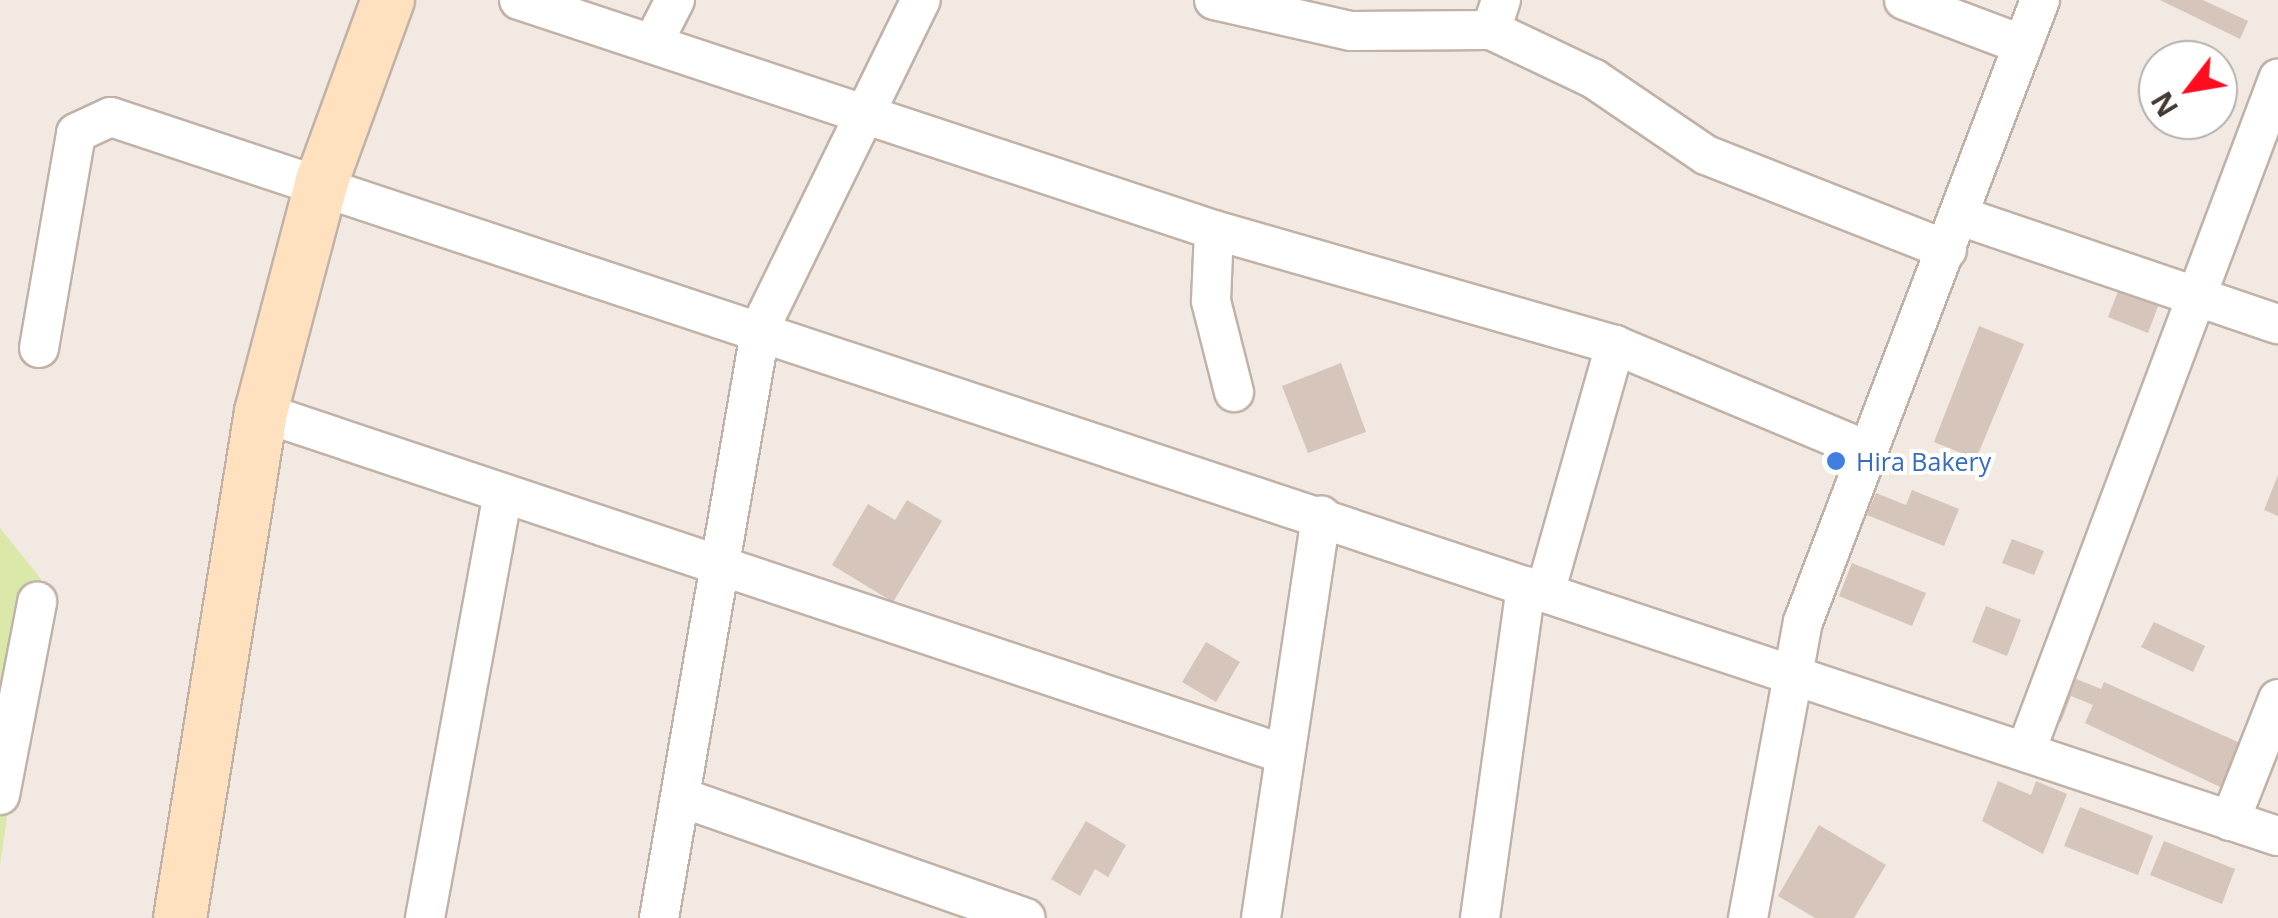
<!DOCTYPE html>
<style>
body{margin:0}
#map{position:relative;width:2278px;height:918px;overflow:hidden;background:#f2e9e2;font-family:"Open Sans",sans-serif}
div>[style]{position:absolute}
.green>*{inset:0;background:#dae8a9}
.building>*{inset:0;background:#d6c5ba}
.roads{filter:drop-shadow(2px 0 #c0b2a7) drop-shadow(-2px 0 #c0b2a7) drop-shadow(0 2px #c0b2a7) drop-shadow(0 -2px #c0b2a7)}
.street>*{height:38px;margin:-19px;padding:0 19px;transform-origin:19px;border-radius:19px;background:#fff}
.secondary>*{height:52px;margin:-26px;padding:0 26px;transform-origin:26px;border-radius:26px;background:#ffe0bf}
.dots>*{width:28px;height:28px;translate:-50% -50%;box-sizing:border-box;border:5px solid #fff;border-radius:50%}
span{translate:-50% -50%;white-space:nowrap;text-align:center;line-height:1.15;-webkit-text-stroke:8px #fff;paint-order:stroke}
.shop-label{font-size:25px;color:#366cbe}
.left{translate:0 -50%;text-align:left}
.north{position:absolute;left:2138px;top:40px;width:100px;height:100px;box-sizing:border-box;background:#fff;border:2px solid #b4b0ad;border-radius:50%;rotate:239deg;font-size:28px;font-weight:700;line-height:40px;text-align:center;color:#433932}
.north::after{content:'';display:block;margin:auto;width:35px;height:45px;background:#ff0c1f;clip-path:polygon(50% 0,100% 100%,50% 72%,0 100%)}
</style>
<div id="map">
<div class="green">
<div style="clip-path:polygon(0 528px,41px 579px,0 866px)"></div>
</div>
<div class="building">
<div style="clip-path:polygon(2160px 0,2203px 0,2248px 21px,2240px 39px)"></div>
<div style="clip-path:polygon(2122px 281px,2162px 296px,2148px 333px,2108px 317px)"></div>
<div style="clip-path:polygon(1979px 326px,2024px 344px,1976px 459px,1934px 442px)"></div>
<div style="clip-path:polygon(1341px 363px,1366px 432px,1308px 453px,1282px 386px)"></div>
<div style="clip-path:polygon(2278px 475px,2278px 516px,2264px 510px)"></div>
<div style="clip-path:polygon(1912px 490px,1959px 509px,1944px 546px,1867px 515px,1876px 493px,1906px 505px)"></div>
<div style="clip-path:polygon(907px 500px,942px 521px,893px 602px,832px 565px,868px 504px,895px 520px)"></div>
<div style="clip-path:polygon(2012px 539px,2044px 551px,2034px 575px,2002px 563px)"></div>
<div style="clip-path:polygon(1852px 563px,1926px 593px,1912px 626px,1839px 596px)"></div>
<div style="clip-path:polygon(1986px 606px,2021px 620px,2007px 656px,1972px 642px)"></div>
<div style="clip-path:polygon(2154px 622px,2205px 646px,2193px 672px,2141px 647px)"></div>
<div style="clip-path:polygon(1206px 642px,1240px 662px,1216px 702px,1182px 682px)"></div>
<div style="clip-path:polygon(2064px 674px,2101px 689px,2104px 682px,2258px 751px,2237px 795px,2085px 723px,2093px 705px,2071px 696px,2061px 722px,2046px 717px)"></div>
<div style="clip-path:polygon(1998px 781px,2031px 795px,2036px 781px,2067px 794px,2043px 854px,1982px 821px)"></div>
<div style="clip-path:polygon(2080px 807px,2153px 836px,2138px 875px,2064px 846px)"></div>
<div style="clip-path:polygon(1086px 821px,1126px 845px,1108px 877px,1095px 869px,1080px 896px,1051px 879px)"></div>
<div style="clip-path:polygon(1819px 825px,1886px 865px,1854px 918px,1815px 918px,1778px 896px)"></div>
<div style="clip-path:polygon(2164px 841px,2235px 869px,2222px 904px,2150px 875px)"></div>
</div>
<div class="roads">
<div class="street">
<div style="left:519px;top:0;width:732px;rotate:18.31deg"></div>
<div style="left:1214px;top:230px;width:417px;rotate:16deg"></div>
<div style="left:1615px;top:345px;width:270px;rotate:22.7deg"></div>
<div style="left:1214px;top:0;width:140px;rotate:12.8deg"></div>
<div style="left:1351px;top:31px;width:140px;rotate:-0.4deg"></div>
<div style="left:1501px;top:0;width:32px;rotate:108deg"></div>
<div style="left:1491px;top:30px;width:114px;rotate:25.4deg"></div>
<div style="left:1594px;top:79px;width:135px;rotate:34.2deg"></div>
<div style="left:1706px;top:155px;width:259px;rotate:21.5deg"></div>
<div style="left:1904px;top:0;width:127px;rotate:20.7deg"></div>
<div style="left:655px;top:39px;width:44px;rotate:-62.9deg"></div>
<div style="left:1960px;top:216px;width:336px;rotate:18.8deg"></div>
<div style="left:1214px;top:230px;width:71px;rotate:92.4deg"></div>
<div style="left:1211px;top:301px;width:94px;rotate:75.8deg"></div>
<div style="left:39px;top:348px;width:218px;rotate:-80.2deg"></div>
<div style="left:76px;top:133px;width:38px;rotate:-25deg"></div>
<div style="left:111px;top:117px;width:2283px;rotate:18.36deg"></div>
<div style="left:261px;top:412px;width:1079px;rotate:18.49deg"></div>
<div style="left:1545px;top:593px;width:258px;rotate:-74.2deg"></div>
<div style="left:2027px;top:748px;width:715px;rotate:-69.43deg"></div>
<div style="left:0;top:795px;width:197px;rotate:-79.1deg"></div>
<div style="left:683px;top:798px;width:363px;rotate:19.3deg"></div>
<div style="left:2230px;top:821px;width:131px;rotate:-68.5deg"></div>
<div style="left:425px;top:918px;width:428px;rotate:-79.6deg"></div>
<div style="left:659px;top:918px;width:601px;rotate:-80.22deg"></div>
<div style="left:761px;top:326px;width:363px;rotate:-63.9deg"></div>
<div style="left:1261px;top:918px;width:407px;rotate:-81.5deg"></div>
<div style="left:1480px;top:918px;width:335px;rotate:-82.1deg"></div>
<div style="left:1748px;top:918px;width:301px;rotate:-79.5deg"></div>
<div style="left:1803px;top:622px;width:666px;rotate:-69.14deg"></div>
</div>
<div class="secondary">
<div style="left:180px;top:918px;width:512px;rotate:-80.91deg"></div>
<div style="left:261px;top:412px;width:239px;rotate:-75.2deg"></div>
<div style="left:322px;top:181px;width:193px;rotate:-70deg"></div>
</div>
</div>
<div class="dots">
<div style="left:1836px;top:461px;background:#3f7fe0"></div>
</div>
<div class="shop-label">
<span class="left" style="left:1856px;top:461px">Hira Bakery</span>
</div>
<div class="north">N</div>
</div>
